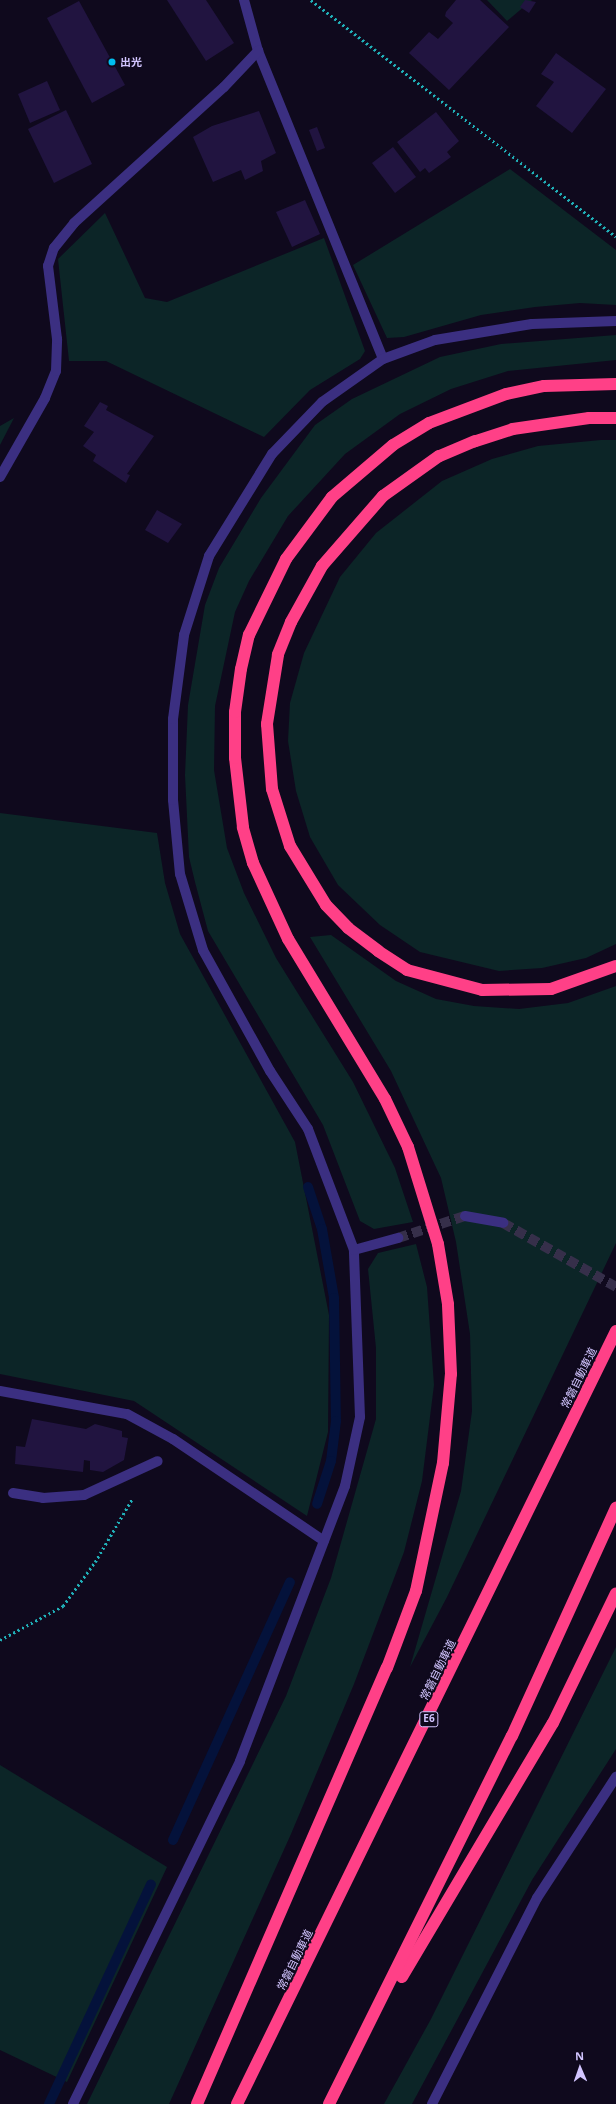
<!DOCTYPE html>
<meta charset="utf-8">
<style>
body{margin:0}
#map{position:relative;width:616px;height:2104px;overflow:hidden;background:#0f091d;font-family:"Noto Sans","Noto Sans JP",sans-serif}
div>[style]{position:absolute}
.green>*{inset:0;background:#0c2527}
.stream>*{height:10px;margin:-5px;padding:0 5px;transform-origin:5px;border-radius:5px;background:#04123b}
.building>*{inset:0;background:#211440}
.minor-tunnel>*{height:10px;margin-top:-5px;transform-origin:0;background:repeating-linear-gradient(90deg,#362f4a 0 10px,transparent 0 15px)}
.path>*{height:2.5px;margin-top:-1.25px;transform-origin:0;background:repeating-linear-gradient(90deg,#20b0b8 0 2px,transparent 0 5px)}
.service>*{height:10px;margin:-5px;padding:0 5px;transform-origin:5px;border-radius:5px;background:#3b2f81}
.minor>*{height:10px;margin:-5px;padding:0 5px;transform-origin:5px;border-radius:5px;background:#3b2f81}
.motorway>*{height:12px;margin:-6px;padding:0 6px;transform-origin:6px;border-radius:6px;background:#ff4087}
.dots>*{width:11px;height:11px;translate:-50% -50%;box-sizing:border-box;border:2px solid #0f091d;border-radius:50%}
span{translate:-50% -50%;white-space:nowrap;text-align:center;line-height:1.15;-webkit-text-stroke:4px #0f091d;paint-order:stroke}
.shield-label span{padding:1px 3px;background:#0f091d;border:1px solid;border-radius:3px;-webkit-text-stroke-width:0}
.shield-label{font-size:10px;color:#d2c5ff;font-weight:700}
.poi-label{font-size:11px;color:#d2c5ff;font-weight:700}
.left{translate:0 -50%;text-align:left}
.street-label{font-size:11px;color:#d2c5ff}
.north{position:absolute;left:560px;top:2048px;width:40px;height:40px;-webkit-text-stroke:3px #0f091d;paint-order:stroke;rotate:358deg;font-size:11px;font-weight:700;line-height:16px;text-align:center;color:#d2c5ff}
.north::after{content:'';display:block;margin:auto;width:14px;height:18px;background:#d2c5ff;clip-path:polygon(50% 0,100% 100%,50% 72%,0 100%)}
</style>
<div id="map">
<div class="green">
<div style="clip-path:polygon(487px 0,532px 0,507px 21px)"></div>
<div style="clip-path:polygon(510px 169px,616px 250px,616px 305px,580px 303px,535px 307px,481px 315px,404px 337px,387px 338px,353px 265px)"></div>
<div style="clip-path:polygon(105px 213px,145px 298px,167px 302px,324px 238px,365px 351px,360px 359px,310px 390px,264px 437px,106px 361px,69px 361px,58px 259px)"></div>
<div style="clip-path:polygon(616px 335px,616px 360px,508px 371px,451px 389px,400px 414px,345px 454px,288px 516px,249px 581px,235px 612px,215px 706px,214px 770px,227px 848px,244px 893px,276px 958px,353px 1082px,395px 1168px,413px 1222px,374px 1229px,360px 1221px,323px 1125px,208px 931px,195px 882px,189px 857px,185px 775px,188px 705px,205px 605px,219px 568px,261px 498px,315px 425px,352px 399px,440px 357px,501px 344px)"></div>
<div style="clip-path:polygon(14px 418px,0 445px,0 426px)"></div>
<div style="clip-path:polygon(601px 440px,616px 440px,616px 944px,586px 958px,542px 968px,499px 971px,420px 952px,380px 925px,338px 885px,310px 837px,296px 791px,288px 741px,290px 703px,304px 653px,340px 577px,376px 533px,442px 481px,492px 459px,538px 446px)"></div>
<div style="clip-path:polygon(0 813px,157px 833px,165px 883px,180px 934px,295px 1142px,329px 1315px,328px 1432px,307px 1516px,134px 1401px,0 1374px)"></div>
<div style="clip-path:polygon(331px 935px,396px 981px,436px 999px,474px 1006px,519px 1009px,568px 1003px,616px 986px,616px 1243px,447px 1597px,410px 1667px,461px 1491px,472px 1411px,470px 1334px,456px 1242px,441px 1178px,391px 1071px,310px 937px)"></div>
<div style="clip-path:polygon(416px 1244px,427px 1287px,434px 1385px,422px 1481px,404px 1552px,354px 1684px,291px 1834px,169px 2104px,87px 2104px,286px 1696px,331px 1578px,376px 1419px,376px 1348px,368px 1269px,378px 1253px)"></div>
<div style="clip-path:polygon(616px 1647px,616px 1749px,532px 1880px,412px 2104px,384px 2104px,431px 2019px)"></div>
<div style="clip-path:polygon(0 1765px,167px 1867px,67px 2082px,0 2050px)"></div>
</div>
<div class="stream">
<div style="left:308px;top:1187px;width:44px;rotate:71.6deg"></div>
<div style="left:322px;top:1229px;width:70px;rotate:80.1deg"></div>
<div style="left:334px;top:1298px;width:123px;rotate:89.1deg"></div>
<div style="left:336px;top:1421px;width:40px;rotate:97.1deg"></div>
<div style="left:331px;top:1461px;width:45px;rotate:108deg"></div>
<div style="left:173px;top:1840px;width:283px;rotate:-65.6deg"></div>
<div style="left:49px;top:2104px;width:242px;rotate:-65.1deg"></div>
</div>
<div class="building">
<div style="clip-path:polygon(167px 0,206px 0,234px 43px,206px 61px)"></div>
<div style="clip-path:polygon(456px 0,480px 0,509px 27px,449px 90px,409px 53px,429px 32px,438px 39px,453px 23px,445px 16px,446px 12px)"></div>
<div style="clip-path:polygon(525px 0,536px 2px,529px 13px,520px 7px)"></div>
<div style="clip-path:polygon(79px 1px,125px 85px,92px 103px,47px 18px)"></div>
<div style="clip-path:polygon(556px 53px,606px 89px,572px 133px,536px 106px,554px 82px,541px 74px)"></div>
<div style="clip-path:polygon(47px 81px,60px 110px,30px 123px,18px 94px)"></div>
<div style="clip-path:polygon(66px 110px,92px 164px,54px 183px,28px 129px)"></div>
<div style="clip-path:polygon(259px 111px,276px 153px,261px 161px,263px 171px,245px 180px,241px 170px,213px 182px,193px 137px,212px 126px)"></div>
<div style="clip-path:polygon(436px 112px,459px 141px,447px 152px,451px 157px,429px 173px,425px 168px,420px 172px,397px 142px)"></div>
<div style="clip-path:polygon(317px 127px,325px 148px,317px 151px,309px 130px)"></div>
<div style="clip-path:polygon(393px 147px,416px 177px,395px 193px,372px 163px)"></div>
<div style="clip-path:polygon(305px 200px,320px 234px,292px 247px,276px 212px)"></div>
<div style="clip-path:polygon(100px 402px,108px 406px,106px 410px,154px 436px,127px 474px,130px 475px,126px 483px,93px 461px,96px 455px,83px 446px,94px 432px,84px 426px)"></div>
<div style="clip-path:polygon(157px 510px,182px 524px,168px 543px,145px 530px)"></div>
<div style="clip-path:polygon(32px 1419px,86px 1429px,95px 1424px,122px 1431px,122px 1437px,128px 1438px,124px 1460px,103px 1472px,90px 1470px,90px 1461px,84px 1460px,83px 1472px,15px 1464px,16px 1446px,25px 1447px)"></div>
</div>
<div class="minor-tunnel">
<div style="left:503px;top:1223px;width:130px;rotate:29.5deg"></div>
<div style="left:398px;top:1238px;width:71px;rotate:-18.2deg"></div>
</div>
<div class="path">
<div style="left:311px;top:0;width:386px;rotate:37.8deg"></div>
<div style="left:0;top:1640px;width:72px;rotate:-28.4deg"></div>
<div style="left:63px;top:1606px;width:54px;rotate:-54deg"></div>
<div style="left:95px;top:1562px;width:73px;rotate:-59.6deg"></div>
</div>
<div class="service">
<div style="left:13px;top:1493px;width:30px;rotate:9deg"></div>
<div style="left:43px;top:1498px;width:41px;rotate:-4.2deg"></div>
<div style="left:84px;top:1495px;width:81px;rotate:-24.7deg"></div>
</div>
<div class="minor">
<div style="left:244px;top:0;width:53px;rotate:74.6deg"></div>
<div style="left:258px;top:51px;width:332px;rotate:67.9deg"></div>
<div style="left:0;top:477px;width:91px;rotate:-60.3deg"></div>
<div style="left:45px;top:398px;width:29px;rotate:-68deg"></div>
<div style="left:56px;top:371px;width:32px;rotate:-88deg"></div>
<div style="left:57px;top:339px;width:74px;rotate:-97deg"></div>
<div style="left:48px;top:266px;width:19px;rotate:-72deg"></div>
<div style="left:54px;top:248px;width:32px;rotate:-51deg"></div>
<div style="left:74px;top:223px;width:202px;rotate:-42.2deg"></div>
<div style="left:224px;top:87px;width:50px;rotate:-46.6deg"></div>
<div style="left:465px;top:1216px;width:39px;rotate:10deg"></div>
<div style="left:354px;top:1250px;width:46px;rotate:-15.3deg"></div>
<div style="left:0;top:1391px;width:129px;rotate:10.3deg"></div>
<div style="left:127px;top:1414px;width:52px;rotate:28.5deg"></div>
<div style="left:173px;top:1439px;width:182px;rotate:34deg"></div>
<div style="left:73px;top:2104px;width:381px;rotate:-64deg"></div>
<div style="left:240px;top:1761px;width:294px;rotate:-69.1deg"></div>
<div style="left:345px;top:1486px;width:71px;rotate:-77.7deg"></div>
<div style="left:360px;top:1417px;width:167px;rotate:-92.1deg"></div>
<div style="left:354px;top:1250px;width:129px;rotate:-110.8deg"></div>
<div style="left:308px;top:1129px;width:69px;rotate:-123.2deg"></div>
<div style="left:270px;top:1071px;width:138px;rotate:-119deg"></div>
<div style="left:203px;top:950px;width:79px;rotate:-106.8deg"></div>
<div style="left:180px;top:874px;width:74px;rotate:-95.4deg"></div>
<div style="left:173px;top:800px;width:81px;rotate:-90deg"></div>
<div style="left:173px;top:719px;width:85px;rotate:-82.5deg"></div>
<div style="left:184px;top:635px;width:83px;rotate:-72.4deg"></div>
<div style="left:209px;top:556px;width:120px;rotate:-58.3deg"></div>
<div style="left:272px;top:454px;width:72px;rotate:-46.1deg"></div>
<div style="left:322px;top:402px;width:75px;rotate:-35.2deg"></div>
<div style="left:383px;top:359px;width:55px;rotate:-20.1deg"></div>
<div style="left:435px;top:340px;width:98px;rotate:-9.4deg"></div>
<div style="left:532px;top:324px;width:84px;rotate:-2deg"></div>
<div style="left:432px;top:2104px;width:231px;rotate:-63deg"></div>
<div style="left:537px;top:1898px;width:145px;rotate:-56.9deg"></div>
</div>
<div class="motorway">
<div style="left:616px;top:418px;width:27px;rotate:180deg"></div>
<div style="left:589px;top:418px;width:77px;rotate:171.8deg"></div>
<div style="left:513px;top:429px;width:40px;rotate:162deg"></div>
<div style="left:475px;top:441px;width:39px;rotate:157deg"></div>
<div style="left:439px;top:456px;width:69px;rotate:144.5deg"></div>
<div style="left:383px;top:496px;width:93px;rotate:131.1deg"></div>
<div style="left:322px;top:566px;width:64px;rotate:119deg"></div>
<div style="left:291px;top:622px;width:35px;rotate:112deg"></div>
<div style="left:278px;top:655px;width:70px;rotate:99.1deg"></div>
<div style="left:267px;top:724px;width:65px;rotate:85.6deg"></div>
<div style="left:272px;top:789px;width:60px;rotate:72.5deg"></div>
<div style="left:290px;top:846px;width:69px;rotate:58.6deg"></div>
<div style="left:326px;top:905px;width:32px;rotate:46deg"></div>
<div style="left:348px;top:928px;width:38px;rotate:37deg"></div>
<div style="left:378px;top:951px;width:35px;rotate:33deg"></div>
<div style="left:407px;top:970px;width:78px;rotate:14.9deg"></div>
<div style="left:482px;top:990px;width:69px;rotate:-0.8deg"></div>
<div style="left:551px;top:989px;width:69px;rotate:-19.5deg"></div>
<div style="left:402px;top:1977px;width:295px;rotate:-59.3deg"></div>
<div style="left:553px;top:1723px;width:144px;rotate:-64.1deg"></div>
<div style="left:197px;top:2104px;width:476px;rotate:-66.5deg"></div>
<div style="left:387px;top:1668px;width:82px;rotate:-69.4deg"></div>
<div style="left:416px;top:1591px;width:131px;rotate:-78.1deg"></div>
<div style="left:443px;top:1463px;width:89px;rotate:-84.9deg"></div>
<div style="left:451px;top:1374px;width:70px;rotate:-92.5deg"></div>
<div style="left:448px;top:1304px;width:61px;rotate:-99.5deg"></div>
<div style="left:438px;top:1244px;width:102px;rotate:-107.2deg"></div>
<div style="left:408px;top:1147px;width:53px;rotate:-115.6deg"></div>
<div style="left:385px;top:1099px;width:187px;rotate:-121.2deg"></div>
<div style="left:288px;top:939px;width:84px;rotate:-114.7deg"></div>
<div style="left:253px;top:863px;width:37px;rotate:-106deg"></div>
<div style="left:243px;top:827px;width:69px;rotate:-96.6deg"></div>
<div style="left:235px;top:758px;width:46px;rotate:-90deg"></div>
<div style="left:235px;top:712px;width:43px;rotate:-82.1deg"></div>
<div style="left:241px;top:669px;width:35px;rotate:-77deg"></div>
<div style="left:249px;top:635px;width:85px;rotate:-64deg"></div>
<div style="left:286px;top:559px;width:77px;rotate:-53.4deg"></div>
<div style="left:332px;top:497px;width:80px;rotate:-40.4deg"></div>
<div style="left:393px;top:445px;width:42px;rotate:-31.4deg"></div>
<div style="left:429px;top:423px;width:82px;rotate:-20.6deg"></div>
<div style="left:506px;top:394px;width:39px;rotate:-12deg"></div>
<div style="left:544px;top:386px;width:72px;rotate:-1.6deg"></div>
<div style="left:237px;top:2104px;width:861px;rotate:-63.88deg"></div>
<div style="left:329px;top:2104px;width:411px;rotate:-63.6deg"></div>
<div style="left:512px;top:1736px;width:251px;rotate:-65.5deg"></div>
</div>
<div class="dots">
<div style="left:112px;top:62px;background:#00bef0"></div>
</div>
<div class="shield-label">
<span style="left:429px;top:1719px">E6</span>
</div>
<div class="poi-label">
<span class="left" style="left:120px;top:62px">出光</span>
</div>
<div class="street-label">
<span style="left:579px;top:1378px;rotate:-64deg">常磐自動車道</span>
<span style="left:438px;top:1670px;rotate:-64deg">常磐自動車道</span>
<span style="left:295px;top:1960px;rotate:-64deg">常磐自動車道</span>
</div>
<div class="north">N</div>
</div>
